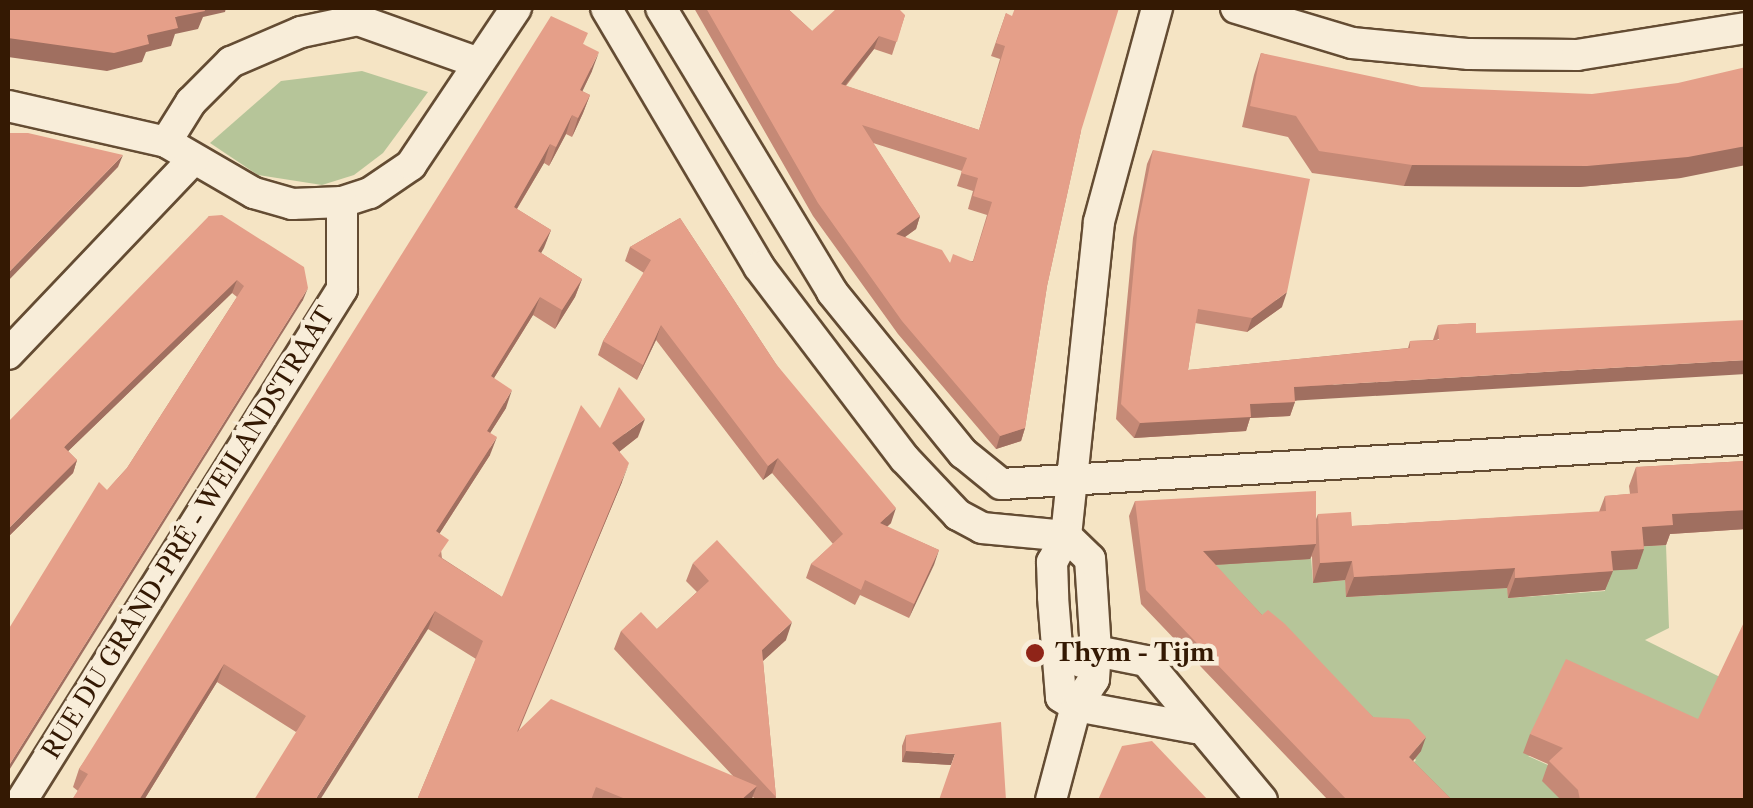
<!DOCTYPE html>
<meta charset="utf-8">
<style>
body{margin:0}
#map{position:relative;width:1753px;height:808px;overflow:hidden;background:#f5e4c4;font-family:"Libre Caslon Text",serif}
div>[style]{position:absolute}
.green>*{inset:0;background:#b6c599}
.roads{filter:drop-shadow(2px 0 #644c33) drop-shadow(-2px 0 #644c33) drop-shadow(0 2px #644c33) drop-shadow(0 -2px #644c33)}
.street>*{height:30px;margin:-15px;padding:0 15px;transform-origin:15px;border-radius:15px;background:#f8edd9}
.wall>*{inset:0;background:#c58976}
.shaded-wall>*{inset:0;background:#a06f60}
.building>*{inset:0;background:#e59f89}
.dots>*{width:28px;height:28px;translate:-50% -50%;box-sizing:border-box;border:5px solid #f8edd9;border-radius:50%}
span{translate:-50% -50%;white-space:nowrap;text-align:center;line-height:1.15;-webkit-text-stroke:9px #f8edd9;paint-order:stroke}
.street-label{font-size:25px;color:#341903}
.poi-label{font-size:25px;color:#341903;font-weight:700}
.left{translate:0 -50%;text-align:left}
.frame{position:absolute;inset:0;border:10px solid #341903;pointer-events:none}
</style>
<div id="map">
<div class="green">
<div style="clip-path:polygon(362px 71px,428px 92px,383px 153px,354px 175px,322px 185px,258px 175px,210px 143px,281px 81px)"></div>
<div style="clip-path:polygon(1666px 545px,1669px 628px,1645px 640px,1720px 677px,1691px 739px,1528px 756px,1608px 792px,1601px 800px,1430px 800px,1404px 772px,1416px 760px,1401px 744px,1195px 566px,1311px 557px,1313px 583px,1345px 580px,1347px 597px,1507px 588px,1509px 598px,1605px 591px,1604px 571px,1635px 547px)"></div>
</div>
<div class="roads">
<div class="street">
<div style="left:606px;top:8px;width:301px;rotate:59.4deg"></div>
<div style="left:759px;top:267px;width:241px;rotate:52.8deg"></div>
<div style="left:905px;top:459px;width:77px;rotate:46.6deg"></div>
<div style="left:958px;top:515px;width:27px;rotate:28deg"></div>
<div style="left:982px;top:528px;width:84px;rotate:5.4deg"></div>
<div style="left:661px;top:8px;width:332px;rotate:58.9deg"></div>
<div style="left:832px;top:292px;width:208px;rotate:50.9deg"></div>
<div style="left:963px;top:453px;width:49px;rotate:39.2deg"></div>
<div style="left:1001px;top:484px;width:746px;rotate:-3.46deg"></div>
<div style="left:1157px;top:8px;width:222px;rotate:105.2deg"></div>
<div style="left:1099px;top:222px;width:316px;rotate:96deg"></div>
<div style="left:1066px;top:536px;width:30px;rotate:118deg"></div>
<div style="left:1052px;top:562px;width:35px;rotate:88deg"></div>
<div style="left:1053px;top:597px;width:100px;rotate:85.4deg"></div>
<div style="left:1061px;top:697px;width:17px;rotate:31deg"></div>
<div style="left:1076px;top:706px;width:121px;rotate:10.5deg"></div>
<div style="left:1236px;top:8px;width:121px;rotate:16.8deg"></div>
<div style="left:1352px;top:43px;width:118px;rotate:5.4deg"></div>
<div style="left:1469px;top:54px;width:108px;rotate:0.5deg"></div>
<div style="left:1577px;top:55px;width:171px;rotate:-9.1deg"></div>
<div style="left:8px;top:106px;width:162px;rotate:12.8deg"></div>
<div style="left:166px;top:142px;width:102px;rotate:30.1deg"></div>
<div style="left:254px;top:193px;width:40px;rotate:16deg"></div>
<div style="left:292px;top:204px;width:50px;rotate:-2.3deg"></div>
<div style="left:342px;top:202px;width:29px;rotate:-18deg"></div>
<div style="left:370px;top:193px;width:50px;rotate:-34.3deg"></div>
<div style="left:411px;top:165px;width:189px;rotate:-56.2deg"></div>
<div style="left:166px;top:142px;width:47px;rotate:-58deg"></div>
<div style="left:191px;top:102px;width:57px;rotate:-45deg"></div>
<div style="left:231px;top:62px;width:76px;rotate:-23.2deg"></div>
<div style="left:301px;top:32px;width:58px;rotate:-11.9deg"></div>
<div style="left:358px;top:20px;width:128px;rotate:19.6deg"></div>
<div style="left:8px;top:354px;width:269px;rotate:-46.4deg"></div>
<div style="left:1081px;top:662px;width:19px;rotate:-36deg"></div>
<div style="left:1096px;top:651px;width:51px;rotate:11.3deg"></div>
<div style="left:1146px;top:661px;width:181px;rotate:50.2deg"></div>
<div style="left:22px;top:800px;width:603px;rotate:-57.94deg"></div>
<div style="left:342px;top:289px;width:87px;rotate:-90deg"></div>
<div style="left:1051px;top:800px;width:97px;rotate:-75.1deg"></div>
<div style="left:1076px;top:706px;width:32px;rotate:-56deg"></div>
<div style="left:1094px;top:679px;width:28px;rotate:-86deg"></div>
<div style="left:1096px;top:651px;width:92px;rotate:-93.7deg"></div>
<div style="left:1090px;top:559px;width:33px;rotate:-136deg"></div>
</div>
</div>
<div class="wall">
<div style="clip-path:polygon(evenodd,694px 8px,787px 8px,812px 31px,905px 15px,892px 55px,874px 49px,846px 86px,979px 130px,1000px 59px,991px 56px,1006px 13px,1081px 131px,1047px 286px,1025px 428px,1021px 441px,996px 449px,898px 334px,813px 216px,694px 8px,873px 143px,962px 171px,957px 186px,973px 191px,968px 209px,987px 215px,973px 261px,950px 263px,905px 237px,916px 229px,920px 216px,873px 143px)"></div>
<div style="clip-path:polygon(584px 44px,592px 71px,582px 91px,590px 95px,583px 113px,572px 137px,566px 134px,549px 166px,544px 163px,517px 209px,551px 230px,541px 253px,582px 279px,575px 297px,555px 329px,533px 315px,494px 378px,506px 408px,490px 433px,490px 455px,439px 534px,442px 558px,502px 597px,600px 428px,638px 437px,619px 452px,622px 482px,519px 730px,733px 776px,614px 649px,621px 631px,657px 629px,697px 592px,686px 581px,693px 563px,786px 640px,763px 661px,776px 797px,775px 800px,756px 800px,753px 797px,751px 800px,417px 800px,476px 659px,428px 629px,296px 732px,217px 682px,144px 800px,72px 800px,78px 791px,73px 787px,79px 769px)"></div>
<div style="clip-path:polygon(1261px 53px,1681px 178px,1579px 187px,1404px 186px,1312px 173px,1288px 137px,1242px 127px,1254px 75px)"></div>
<div style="clip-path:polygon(1153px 150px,1282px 307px,1247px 332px,1195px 323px,1188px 370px,1408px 348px,1410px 341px,1433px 340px,1438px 325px,1476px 323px,1295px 401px,1290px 416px,1250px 418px,1246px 431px,1134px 438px,1116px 419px,1133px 238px,1147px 164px)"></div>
<div style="clip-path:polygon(209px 216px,303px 300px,107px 490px,127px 468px,237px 297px,232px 293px,68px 451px,77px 460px,73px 473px,8px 537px)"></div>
<div style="clip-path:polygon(680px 218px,776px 364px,891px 523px,887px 527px,939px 550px,909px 618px,860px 595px,855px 605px,806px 578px,811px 564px,833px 544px,772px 473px,763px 480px,656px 340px,637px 380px,598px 355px,603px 341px,644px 273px,625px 261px,630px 247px)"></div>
<div style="clip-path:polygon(1746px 461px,1746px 529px,1670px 534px,1666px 545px,1644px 546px,1637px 569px,1613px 570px,1605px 590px,1508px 598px,1507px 588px,1346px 597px,1345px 580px,1313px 583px,1312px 556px,1310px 559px,1215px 565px,1262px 615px,1373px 717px,1421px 751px,1413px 761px,1452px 800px,1328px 800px,1141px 604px,1129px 516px,1135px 501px,1316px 519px,1318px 514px,1352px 526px,1599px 512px,1605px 496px,1630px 494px,1629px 486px,1636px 467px)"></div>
<div style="clip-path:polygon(1698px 719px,1746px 800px,1561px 800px,1542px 781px,1548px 764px,1523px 753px,1530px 734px)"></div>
<div style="clip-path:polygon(906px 735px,951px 765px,902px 762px,902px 746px)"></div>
</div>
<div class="shaded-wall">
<div style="clip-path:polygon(199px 8px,226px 8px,225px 12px,203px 17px,198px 29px,175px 34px,171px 46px,146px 52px,142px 62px,107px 71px,8px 57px,8px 38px,147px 35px,175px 17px)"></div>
<div style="clip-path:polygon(879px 36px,874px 49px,836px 97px,841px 84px)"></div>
<div style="clip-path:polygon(599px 52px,592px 71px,574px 109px,580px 90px)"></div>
<div style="clip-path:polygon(590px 95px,583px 113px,572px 137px,578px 118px)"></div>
<div style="clip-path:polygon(572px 115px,566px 134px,549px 166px,556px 147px)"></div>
<div style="clip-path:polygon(550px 144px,544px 163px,507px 225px,514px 207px)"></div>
<div style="clip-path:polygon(1746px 146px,1746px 165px,1681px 178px,1579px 187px,1404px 186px,1412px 165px)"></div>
<div style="clip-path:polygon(123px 155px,118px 167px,8px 281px,8px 273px)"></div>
<div style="clip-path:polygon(920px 216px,916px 229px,891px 247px,896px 234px)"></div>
<div style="clip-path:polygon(551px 230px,544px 248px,531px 270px,538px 251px)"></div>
<div style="clip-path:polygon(582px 279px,575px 297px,555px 329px,562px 310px)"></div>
<div style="clip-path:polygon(237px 280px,232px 293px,59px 460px,64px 447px)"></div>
<div style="clip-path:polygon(308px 288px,303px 300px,8px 772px,8px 767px)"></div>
<div style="clip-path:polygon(1287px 292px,1282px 307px,1247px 332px,1252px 318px)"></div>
<div style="clip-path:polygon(540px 297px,533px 315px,484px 394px,491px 376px)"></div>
<div style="clip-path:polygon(661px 325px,656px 340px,637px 380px,643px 365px)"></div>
<div style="clip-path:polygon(1746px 360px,1746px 374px,1289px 401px,1294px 387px)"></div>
<div style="clip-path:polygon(512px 390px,506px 408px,480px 449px,487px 431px)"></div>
<div style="clip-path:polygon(1295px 402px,1290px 416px,1250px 418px,1246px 431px,1134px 438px,1140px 423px,1250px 404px)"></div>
<div style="clip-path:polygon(645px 419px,638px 437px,606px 462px,612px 443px)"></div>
<div style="clip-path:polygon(1025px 428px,1021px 441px,996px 449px,1000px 436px)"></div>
<div style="clip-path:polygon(497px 437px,490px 455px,429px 550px,436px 531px)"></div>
<div style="clip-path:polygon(778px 458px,772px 473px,763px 480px,768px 466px)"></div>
<div style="clip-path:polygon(77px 460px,73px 473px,8px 537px,8px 529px)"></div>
<div style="clip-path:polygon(629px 463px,622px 482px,510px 750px,517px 732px)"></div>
<div style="clip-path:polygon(896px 508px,891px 523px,874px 538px,880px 523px)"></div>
<div style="clip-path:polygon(1746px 510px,1746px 529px,1670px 534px,1666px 545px,1635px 547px,1642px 527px,1672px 514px)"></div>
<div style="clip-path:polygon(1316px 544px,1310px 559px,1197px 566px,1203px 551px)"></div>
<div style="clip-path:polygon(1644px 549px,1637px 569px,1604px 571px,1611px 551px)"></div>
<div style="clip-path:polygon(939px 550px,934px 565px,909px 618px,914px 604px)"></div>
<div style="clip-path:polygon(1352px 561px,1345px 580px,1313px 583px,1320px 563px)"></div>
<div style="clip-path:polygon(1515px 568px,1507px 588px,1346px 597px,1354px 577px)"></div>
<div style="clip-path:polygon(1613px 571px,1605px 590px,1508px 598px,1515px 578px)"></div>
<div style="clip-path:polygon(435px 611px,428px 629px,320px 800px,315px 800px)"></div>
<div style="clip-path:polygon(792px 622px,786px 640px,755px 668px,762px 650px)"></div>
<div style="clip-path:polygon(224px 664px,217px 682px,144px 800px,139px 800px)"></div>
<div style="clip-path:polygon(1426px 737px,1421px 751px,1404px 772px,1409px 757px)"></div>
<div style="clip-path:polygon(906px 751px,955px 754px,951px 765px,902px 762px)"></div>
<div style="clip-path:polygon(757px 786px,751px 800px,741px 800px)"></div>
</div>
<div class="building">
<div style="clip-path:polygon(8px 8px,204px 8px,205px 11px,175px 17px,178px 28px,147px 35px,149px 44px,114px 53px,8px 38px)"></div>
<div style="clip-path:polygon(evenodd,706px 8px,787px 8px,812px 31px,837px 8px,898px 8px,905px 15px,897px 42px,879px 36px,841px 84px,979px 130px,1005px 46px,996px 43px,1006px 13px,1012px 16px,1015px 8px,1119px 8px,1081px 131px,1047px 286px,1025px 428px,1000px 436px,902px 321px,818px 203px,706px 8px,862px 125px,967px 158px,961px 173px,978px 178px,973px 196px,992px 202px,973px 262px,953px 254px,950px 263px,942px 250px,896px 234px,920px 216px,862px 125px)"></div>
<div style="clip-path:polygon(551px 16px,588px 33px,583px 44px,599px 52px,580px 90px,590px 95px,578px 118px,572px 115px,556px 147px,550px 144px,514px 207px,551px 230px,538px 251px,582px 279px,562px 310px,540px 297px,491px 376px,512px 390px,487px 431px,497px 437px,436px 531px,449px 540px,438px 556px,502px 597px,581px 405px,600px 428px,619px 387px,645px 419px,612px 443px,629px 463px,517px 732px,551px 699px,757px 786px,741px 800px,628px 800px,596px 787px,591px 800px,417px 800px,483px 641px,435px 611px,315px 800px,254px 800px,306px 716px,224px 664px,139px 800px,72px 800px,88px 774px,79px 769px)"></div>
<div style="clip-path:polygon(1261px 53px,1421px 87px,1592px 94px,1678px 83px,1746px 67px,1746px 146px,1688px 157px,1587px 166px,1412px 165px,1319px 151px,1296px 116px,1250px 106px)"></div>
<div style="clip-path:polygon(8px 133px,28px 133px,123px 155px,8px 273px)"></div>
<div style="clip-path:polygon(1153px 150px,1310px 179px,1287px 292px,1252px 318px,1198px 309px,1188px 370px,1410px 348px,1410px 341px,1439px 340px,1438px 325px,1476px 323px,1476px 333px,1746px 320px,1746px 360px,1294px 387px,1295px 402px,1250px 404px,1251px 417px,1140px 423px,1121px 404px,1138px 224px)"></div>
<div style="clip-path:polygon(222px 215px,304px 267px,308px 288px,8px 767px,8px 630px,99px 482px,107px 490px,127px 468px,244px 286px,237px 280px,64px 447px,77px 460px,8px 529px,8px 422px,209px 216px)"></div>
<div style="clip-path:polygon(680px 218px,776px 364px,896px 508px,880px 523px,939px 550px,914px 604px,865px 580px,861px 590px,811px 564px,843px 534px,778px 458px,768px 466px,661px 325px,643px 365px,603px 341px,651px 260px,630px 247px)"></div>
<div style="clip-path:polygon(1746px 461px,1746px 510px,1672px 514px,1673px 525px,1642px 527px,1644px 549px,1611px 551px,1613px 571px,1515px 578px,1515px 568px,1354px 577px,1352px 561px,1320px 563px,1318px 514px,1351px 512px,1352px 526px,1606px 511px,1605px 496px,1638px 493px,1636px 467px)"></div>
<div style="clip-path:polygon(1316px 491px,1316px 544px,1203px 551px,1262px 615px,1268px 610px,1285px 624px,1373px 717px,1409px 719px,1426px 737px,1409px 757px,1452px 800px,1347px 800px,1146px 590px,1135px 501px)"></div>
<div style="clip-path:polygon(717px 540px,792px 622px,762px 650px,776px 797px,621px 631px,641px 612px,657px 629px,709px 581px,693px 563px)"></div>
<div style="clip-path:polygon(1746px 618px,1746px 800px,1580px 800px,1578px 790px,1549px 761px,1563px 748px,1530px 734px,1566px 659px,1698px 719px)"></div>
<div style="clip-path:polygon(1001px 722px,1006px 800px,939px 800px,955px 754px,906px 751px,906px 735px)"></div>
<div style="clip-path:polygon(1152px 741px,1208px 800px,1098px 800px,1122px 746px)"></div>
</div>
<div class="dots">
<div style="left:1035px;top:653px;background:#8f2418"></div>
</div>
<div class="street-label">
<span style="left:189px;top:533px;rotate:-58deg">RUE DU GRAND-PRÉ - WEILANDSTRAAT</span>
</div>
<div class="poi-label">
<span class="left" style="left:1055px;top:653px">Thym - Tijm</span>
</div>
<div class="frame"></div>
</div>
